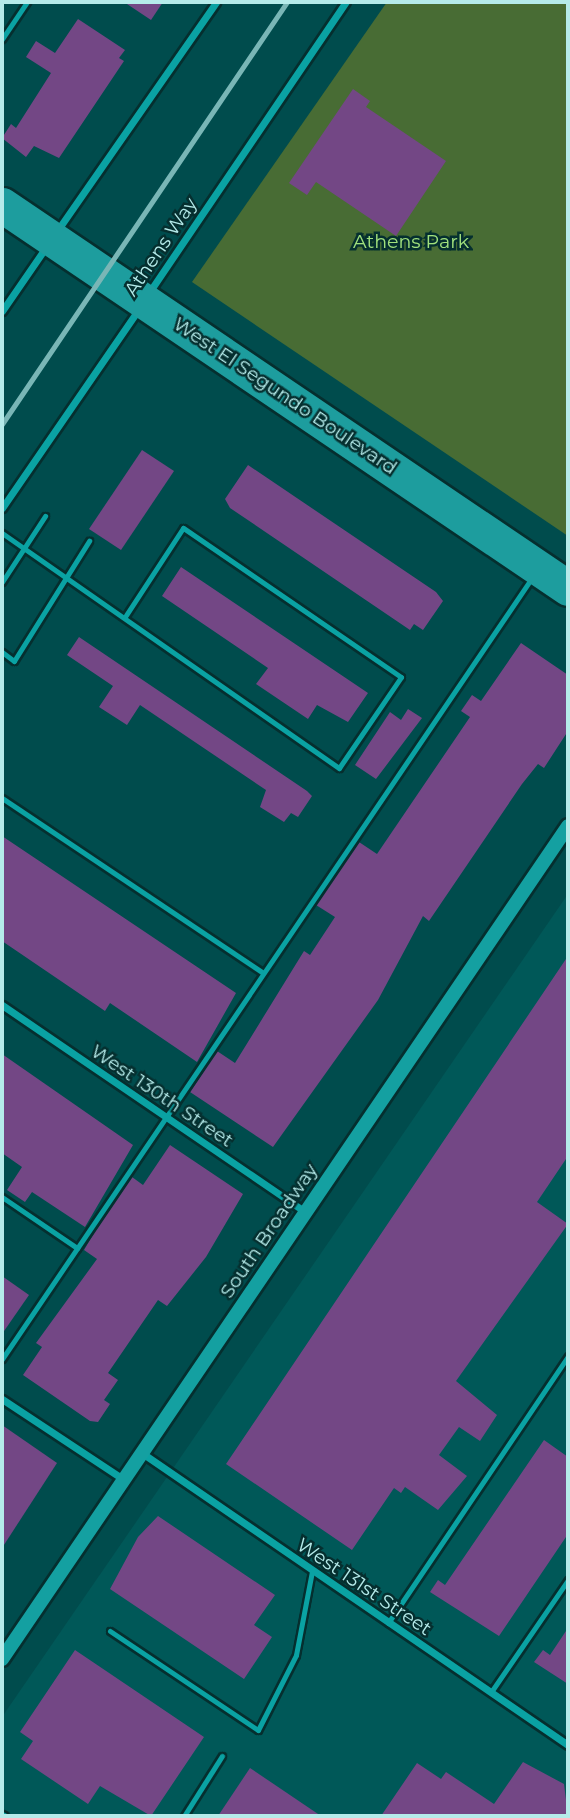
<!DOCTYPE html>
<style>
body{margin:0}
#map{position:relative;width:570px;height:1818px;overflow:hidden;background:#004c4d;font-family:Montserrat,sans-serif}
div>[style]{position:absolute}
.built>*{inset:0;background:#005858}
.green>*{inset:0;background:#486c34}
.building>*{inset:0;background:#734785}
.roads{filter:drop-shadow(2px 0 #052f2f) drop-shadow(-2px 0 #052f2f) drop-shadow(0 2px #052f2f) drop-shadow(0 -2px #052f2f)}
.lane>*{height:5px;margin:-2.5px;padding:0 2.5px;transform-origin:2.5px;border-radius:2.5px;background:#0aa2a3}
.street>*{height:7px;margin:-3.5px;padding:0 3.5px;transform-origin:3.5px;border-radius:3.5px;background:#0aa2a3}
.secondary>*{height:14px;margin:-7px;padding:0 7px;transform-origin:7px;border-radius:7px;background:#14a0a1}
.primary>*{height:35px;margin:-17.5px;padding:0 17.5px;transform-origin:17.5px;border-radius:17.5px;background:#1d9d9e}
.rail>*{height:5px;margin:-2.5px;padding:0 2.5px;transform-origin:2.5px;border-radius:2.5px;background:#79b6b6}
span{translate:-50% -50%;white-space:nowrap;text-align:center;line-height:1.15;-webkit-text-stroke:5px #052f2f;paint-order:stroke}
.park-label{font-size:19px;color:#a1e17d}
.street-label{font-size:19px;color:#b5ebea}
.frame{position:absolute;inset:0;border:4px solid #b5ebea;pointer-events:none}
</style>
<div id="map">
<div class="built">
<div style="clip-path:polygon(568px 894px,568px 1816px,2px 1816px,2px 1717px)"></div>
</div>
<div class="green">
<div style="clip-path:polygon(387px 2px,568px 2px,568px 536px,192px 282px)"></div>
</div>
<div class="building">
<div style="clip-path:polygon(124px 2px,163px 2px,151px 20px)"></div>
<div style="clip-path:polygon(78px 19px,125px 50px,119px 58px,124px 61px,59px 158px,34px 146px,26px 157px,2px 138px,11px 124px,16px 128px,51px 73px,26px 57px,36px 41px,55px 53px)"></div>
<div style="clip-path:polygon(353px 89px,370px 101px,366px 107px,446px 161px,396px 236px,316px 182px,307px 195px,289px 183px)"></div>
<div style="clip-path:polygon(142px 450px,174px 471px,121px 550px,89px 529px)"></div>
<div style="clip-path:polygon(248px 465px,436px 592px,443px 601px,423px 630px,414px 624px,410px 630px,230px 508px,225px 499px)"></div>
<div style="clip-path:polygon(181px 567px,368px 693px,348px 722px,317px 705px,308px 719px,256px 684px,268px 668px,162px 596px)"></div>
<div style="clip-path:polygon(79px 637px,307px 791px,312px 796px,298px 817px,291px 813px,284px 822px,260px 807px,266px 790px,140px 705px,127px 725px,99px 707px,113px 686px,67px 655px)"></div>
<div style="clip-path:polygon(521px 643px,568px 675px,568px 731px,544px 768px,538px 764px,522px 784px,429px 921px,423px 916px,378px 1000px,273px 1147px,190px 1092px,217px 1051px,235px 1063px,304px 951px,310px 955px,335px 917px,316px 905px,359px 842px,377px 854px,470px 717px,461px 711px,472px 695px,481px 701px)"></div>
<div style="clip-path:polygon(408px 709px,422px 718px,376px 779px,355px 765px,390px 712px,401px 720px)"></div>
<div style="clip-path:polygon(2px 836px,236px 993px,197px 1062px,110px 1003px,105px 1011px,2px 941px)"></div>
<div style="clip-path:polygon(568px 956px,568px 1156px,537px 1202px,568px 1224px,456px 1381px,497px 1415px,480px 1441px,459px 1427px,439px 1455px,467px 1476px,438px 1510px,405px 1487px,401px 1493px,394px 1488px,352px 1550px,226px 1464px)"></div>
<div style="clip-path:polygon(2px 1054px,133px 1145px,85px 1227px,32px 1192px,25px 1202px,7px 1190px,22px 1167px,2px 1153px)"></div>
<div style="clip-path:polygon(170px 1145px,243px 1194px,206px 1257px,167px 1306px,158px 1300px,108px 1373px,118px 1380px,104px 1400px,110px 1404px,98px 1422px,90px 1421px,23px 1375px,42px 1347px,36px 1343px,97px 1259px,84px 1250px,94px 1233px,132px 1177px,143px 1185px)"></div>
<div style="clip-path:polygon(2px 1276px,29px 1295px,2px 1334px)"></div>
<div style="clip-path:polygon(2px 1425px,57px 1463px,2px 1548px)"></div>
<div style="clip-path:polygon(544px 1440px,568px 1457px,568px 1534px,499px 1636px,430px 1592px,438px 1580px,445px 1585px)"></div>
<div style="clip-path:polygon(158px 1516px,275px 1595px,254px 1625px,272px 1637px,244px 1679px,110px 1589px,138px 1537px)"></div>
<div style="clip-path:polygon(568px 1628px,568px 1684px,534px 1662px,543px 1650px,550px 1655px)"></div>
<div style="clip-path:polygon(75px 1650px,204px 1737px,151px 1816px,100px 1786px,88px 1804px,21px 1759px,33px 1741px,20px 1732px)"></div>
<div style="clip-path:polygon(523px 1762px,564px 1784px,568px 1816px,381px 1816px,417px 1763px,441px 1779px,446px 1772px,494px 1804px)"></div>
<div style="clip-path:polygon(250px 1768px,321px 1816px,218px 1816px)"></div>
</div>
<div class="roads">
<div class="lane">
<div style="left:2px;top:39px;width:45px;rotate:-56deg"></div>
<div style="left:2px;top:533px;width:411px;rotate:34.9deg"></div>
<div style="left:339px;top:768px;width:110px;rotate:-55.7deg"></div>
<div style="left:401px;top:677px;width:264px;rotate:-145.6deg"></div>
<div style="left:183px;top:528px;width:104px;rotate:123.2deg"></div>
<div style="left:2px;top:582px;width:79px;rotate:-56.9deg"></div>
<div style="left:2px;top:652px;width:15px;rotate:37deg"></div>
<div style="left:14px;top:661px;width:142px;rotate:-58deg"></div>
<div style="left:2px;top:798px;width:314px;rotate:33.8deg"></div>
<div style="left:2px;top:1197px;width:91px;rotate:34.2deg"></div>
<div style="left:2px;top:1359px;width:942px;rotate:-55.85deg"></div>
<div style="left:388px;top:1623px;width:322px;rotate:-56deg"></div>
<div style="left:110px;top:1631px;width:178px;rotate:33.8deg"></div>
<div style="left:258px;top:1730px;width:84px;rotate:-63.1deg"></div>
<div style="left:296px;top:1655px;width:86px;rotate:-79.2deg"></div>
<div style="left:491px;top:1692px;width:136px;rotate:-55.5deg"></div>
<div style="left:184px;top:1816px;width:71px;rotate:-57.7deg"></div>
</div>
<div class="street">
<div style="left:57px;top:231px;width:279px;rotate:-55.2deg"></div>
<div style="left:148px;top:294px;width:353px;rotate:-55.9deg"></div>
<div style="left:2px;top:311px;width:78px;rotate:-55.5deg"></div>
<div style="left:2px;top:508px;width:240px;rotate:-55.5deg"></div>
<div style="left:2px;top:1005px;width:367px;rotate:34.3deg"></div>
<div style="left:2px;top:1399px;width:145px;rotate:33.5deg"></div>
<div style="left:142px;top:1453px;width:516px;rotate:34.43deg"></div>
<div style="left:2px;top:1815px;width:2px;rotate:27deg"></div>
</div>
<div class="secondary">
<div style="left:2px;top:1659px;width:1007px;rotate:-55.8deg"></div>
</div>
<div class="primary">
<div style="left:2px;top:205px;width:683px;rotate:34.09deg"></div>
</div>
</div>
<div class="rail">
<div style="left:2px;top:424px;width:509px;rotate:-55.97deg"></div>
</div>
<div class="park-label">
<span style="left:411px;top:242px">Athens Park</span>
</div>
<div class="street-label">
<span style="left:161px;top:247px;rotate:-56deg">Athens Way</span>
<span style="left:285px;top:396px;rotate:34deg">West El Segundo Boulevard</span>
<span style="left:162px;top:1096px;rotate:34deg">West 130th Street</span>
<span style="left:269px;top:1231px;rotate:-56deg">South Broadway</span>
<span style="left:364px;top:1587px;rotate:34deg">West 131st Street</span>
</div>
<div class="frame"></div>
</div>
